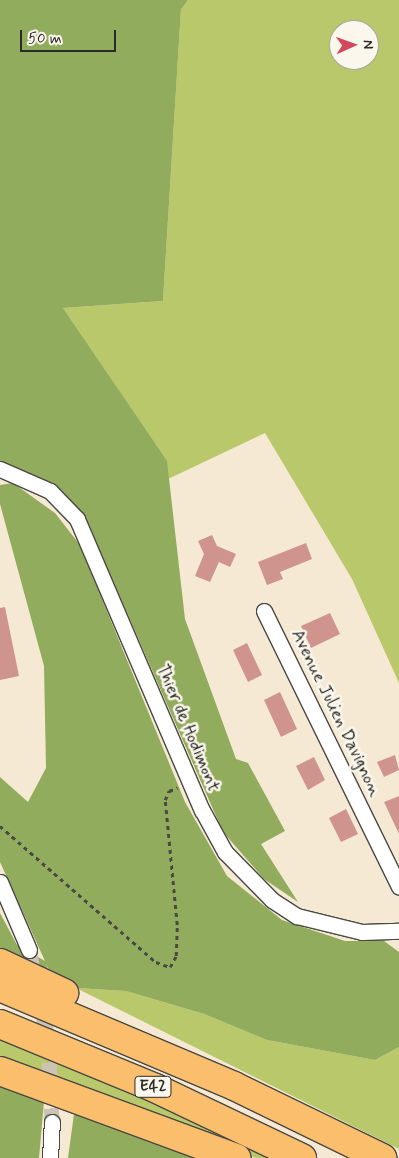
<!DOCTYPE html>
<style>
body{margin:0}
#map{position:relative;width:399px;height:1158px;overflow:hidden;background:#f6e9d4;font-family:Mynerve,sans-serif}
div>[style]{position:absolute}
.green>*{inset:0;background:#b8c86a}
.forest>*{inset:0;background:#92ac5e}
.building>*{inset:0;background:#cf948e}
.street-tunnel>*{height:15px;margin-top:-7.5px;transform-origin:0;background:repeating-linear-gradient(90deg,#cdc3b2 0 15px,transparent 0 23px)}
.path>*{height:2.5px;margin-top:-1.25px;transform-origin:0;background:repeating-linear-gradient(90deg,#494844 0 4px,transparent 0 8px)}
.roads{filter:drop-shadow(1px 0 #494844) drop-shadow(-1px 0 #494844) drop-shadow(0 1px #494844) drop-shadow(0 -1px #494844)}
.street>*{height:15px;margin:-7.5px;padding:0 7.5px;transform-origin:7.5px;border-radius:7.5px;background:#fff}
.highway>*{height:28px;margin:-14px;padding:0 14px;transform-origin:14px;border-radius:14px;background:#fabe6d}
span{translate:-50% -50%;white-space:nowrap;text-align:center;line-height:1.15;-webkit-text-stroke:5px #fbf7ec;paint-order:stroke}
.shield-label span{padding:1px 4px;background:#fbf7ec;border:1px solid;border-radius:4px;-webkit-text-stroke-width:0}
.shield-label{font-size:16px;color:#2b2b2b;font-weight:700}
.street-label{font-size:18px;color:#2b2b2b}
.north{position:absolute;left:329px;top:20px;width:50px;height:50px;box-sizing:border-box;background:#fbf7ec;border:1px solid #a8a59f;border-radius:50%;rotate:88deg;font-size:14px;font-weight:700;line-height:20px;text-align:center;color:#2b2b2b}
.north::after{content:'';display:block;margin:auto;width:18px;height:22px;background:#d1495b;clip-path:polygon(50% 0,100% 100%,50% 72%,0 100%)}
.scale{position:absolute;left:20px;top:30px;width:96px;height:22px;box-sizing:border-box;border:2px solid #2b2b2b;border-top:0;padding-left:6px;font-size:15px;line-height:18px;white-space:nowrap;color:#2b2b2b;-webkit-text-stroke:4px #fbf7ec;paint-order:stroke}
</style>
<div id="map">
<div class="green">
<div style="clip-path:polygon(evenodd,188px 0,399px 0,399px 683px,352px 579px,265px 433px,166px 480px,166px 461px,63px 308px,163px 301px,181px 8px,188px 0,339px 30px,369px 30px,369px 60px,339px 60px,339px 30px)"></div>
<div style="clip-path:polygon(76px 988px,126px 991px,204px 1014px,267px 1040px,375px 1060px,399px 1047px,399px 1149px)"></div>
<div style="clip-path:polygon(0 1038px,117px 1086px,271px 1158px,256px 1158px,0 1062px)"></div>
</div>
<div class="forest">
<div style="clip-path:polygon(0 0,188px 0,181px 9px,163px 301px,63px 308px,167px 461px,185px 619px,236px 759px,248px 763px,285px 831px,261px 844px,298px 902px,264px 879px,223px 832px,85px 517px,61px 490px,0 461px)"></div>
<div style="clip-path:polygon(13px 483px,55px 513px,80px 545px,185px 802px,227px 876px,282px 920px,345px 941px,384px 941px,399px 952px,399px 1047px,375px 1060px,267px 1040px,204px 1014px,126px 991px,76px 988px,51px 975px,46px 964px,50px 976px,0 951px,0 913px,17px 945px,45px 961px,0 862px,0 777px,28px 802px,46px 768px,44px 666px,0 504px,0 485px)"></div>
<div style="clip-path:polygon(0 1085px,44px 1101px,39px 1158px,0 1158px)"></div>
<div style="clip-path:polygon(74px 1114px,193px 1158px,68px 1158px)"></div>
</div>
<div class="building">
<div style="clip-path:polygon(212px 535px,217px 546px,236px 554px,230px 567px,219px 562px,210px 582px,195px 576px,204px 554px,198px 541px)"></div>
<div style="clip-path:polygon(306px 543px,312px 559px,280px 572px,283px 579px,267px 585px,258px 562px)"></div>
<div style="clip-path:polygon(5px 607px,19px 676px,0 680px,0 608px)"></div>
<div style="clip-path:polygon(330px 613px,340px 634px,311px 648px,301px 626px)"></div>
<div style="clip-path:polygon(247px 643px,262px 675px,248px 682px,233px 650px)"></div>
<div style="clip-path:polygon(280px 692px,297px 729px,281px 737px,264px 700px)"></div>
<div style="clip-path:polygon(395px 755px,399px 770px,384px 777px,377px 762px)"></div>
<div style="clip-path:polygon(314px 757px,325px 780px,308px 790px,296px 766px)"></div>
<div style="clip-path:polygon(399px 796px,399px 834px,384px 802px)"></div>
<div style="clip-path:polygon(346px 809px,358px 834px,341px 842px,329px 818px)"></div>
</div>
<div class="street-tunnel">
<div style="left:29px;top:950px;width:91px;rotate:77.9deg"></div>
<div style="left:48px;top:1039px;width:83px;rotate:87.2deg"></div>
</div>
<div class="path">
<div style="left:0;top:826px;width:207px;rotate:41.1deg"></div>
<div style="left:156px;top:962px;width:15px;rotate:20deg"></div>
<div style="left:170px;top:967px;width:13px;rotate:-61deg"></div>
<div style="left:176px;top:956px;width:31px;rotate:-88deg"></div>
<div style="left:177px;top:925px;width:126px;rotate:-95.5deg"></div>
<div style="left:165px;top:800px;width:10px;rotate:-66deg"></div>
<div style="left:169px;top:791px;width:9px;rotate:-21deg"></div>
</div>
<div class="roads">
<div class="street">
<div style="left:0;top:469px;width:55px;rotate:23.7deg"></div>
<div style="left:50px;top:491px;width:39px;rotate:46deg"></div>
<div style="left:77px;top:519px;width:317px;rotate:66.8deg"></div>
<div style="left:202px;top:810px;width:48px;rotate:61.3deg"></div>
<div style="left:225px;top:852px;width:67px;rotate:45.6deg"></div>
<div style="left:272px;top:900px;width:30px;rotate:33deg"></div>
<div style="left:297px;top:916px;width:67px;rotate:13.8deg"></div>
<div style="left:362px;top:932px;width:37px;rotate:-2deg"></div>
<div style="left:264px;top:611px;width:307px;rotate:63.9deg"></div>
<div style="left:0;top:882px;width:74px;rotate:66.9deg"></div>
<div style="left:50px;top:1158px;width:36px;rotate:-87deg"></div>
</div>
<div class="highway">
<div style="left:0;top:963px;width:71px;rotate:25.1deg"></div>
<div style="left:0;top:987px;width:254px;rotate:22.9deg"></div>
<div style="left:234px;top:1086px;width:165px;rotate:25.9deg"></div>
<div style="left:0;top:1024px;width:168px;rotate:22.4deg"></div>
<div style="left:155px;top:1088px;width:163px;rotate:25.5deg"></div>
<div style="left:0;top:1071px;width:252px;rotate:20.2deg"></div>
</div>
</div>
<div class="shield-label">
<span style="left:153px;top:1087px">E42</span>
</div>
<div class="street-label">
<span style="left:336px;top:713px;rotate:64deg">Avenue Julien Davignon</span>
<span style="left:188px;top:728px;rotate:67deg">Thier de Hodimont</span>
</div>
<div class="north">N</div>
<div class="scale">50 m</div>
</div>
